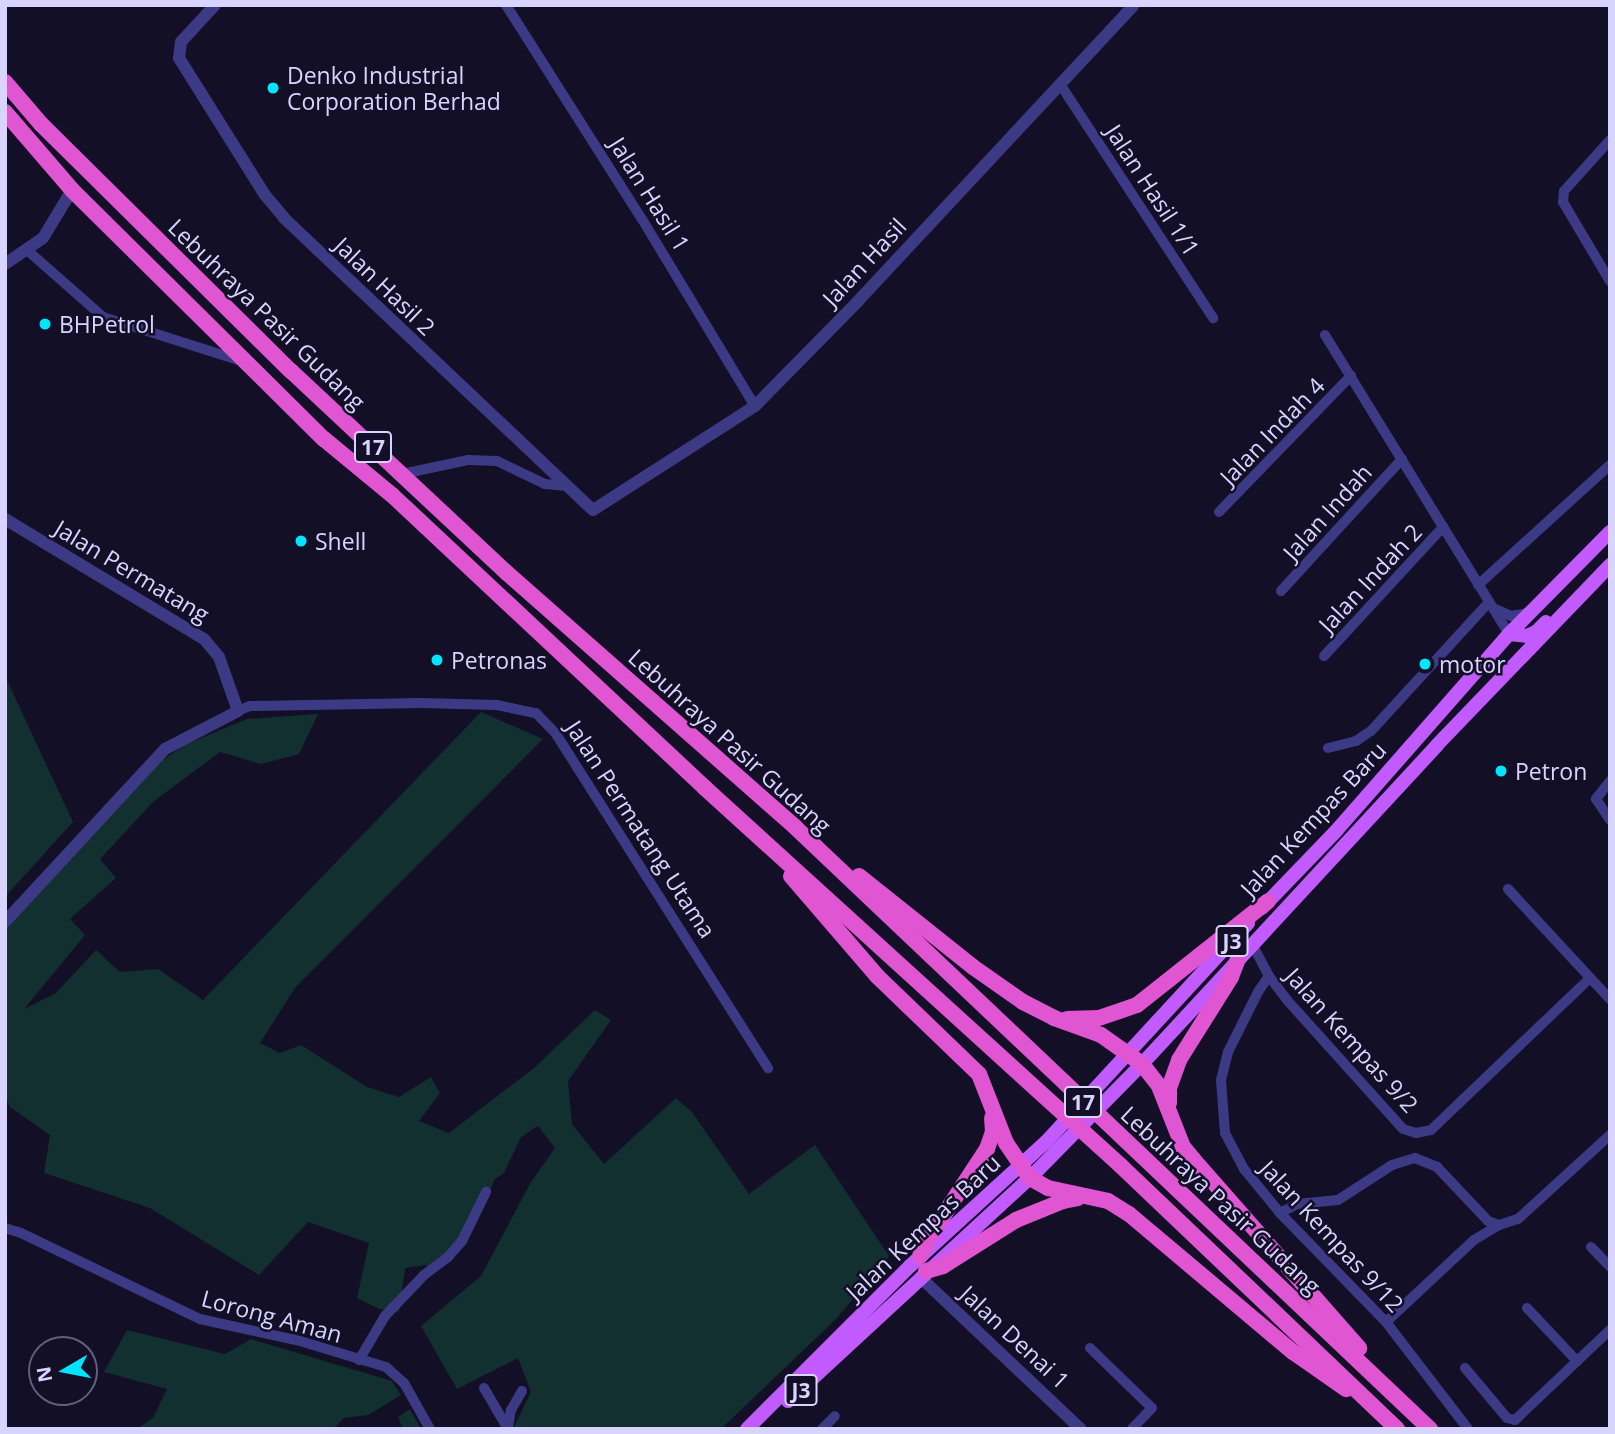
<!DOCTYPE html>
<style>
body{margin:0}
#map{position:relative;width:1615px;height:1434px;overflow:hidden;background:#130f26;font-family:"Open Sans",sans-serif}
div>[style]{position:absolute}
.green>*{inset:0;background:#12302f}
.minor>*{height:10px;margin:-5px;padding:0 5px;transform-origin:5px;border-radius:5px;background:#3d3a85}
.tertiary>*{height:12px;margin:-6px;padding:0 6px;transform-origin:6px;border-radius:6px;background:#3d3a85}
.primary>*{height:14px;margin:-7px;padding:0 7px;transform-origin:7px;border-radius:7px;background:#c25bff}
.trunk>*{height:16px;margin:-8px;padding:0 8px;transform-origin:8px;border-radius:8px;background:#e055d1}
.dots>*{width:19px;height:19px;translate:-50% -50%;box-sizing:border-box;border:4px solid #130f26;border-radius:50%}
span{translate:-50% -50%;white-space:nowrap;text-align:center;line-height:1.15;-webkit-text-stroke:5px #130f26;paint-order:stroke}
.shield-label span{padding:2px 5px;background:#130f26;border:2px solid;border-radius:5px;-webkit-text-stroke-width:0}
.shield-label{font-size:21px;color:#d9d4ff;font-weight:700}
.poi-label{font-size:23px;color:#d9d4ff}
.left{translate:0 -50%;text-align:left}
.street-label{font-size:23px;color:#d9d4ff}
.frame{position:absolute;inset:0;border:7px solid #d9d4ff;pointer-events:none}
.north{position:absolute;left:28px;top:1336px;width:70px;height:70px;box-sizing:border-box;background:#130f26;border:2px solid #625e7d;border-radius:50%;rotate:260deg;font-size:19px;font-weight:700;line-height:28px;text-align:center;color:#d9d4ff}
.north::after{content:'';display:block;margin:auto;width:24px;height:32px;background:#00e5ff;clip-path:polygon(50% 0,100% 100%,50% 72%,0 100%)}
</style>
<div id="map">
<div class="green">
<div style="clip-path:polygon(5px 676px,73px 822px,5px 897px)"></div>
<div style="clip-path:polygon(481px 712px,543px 739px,295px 988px,260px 1043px,280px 1053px,301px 1045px,367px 1087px,399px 1097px,431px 1077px,440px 1093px,419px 1121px,449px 1133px,534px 1068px,595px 1010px,611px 1020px,568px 1081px,572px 1124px,604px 1164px,676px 1098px,692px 1112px,749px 1194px,815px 1145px,889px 1256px,836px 1319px,721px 1429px,513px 1429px,531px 1392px,518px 1358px,457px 1389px,421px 1326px,481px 1276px,531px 1182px,555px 1148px,538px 1126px,521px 1137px,504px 1173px,495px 1179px,474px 1225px,438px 1269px,425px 1265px,405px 1268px,399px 1312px,379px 1309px,357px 1298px,369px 1243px,308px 1222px,259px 1275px,150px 1208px,44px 1173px,50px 1135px,10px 1107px,5px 1095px,5px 929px,164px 759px,187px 744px,247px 719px,318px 714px,299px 754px,261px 764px,220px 752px,154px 801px,100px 859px,116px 878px,70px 919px,85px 935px,24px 1009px,56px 993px,96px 950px,120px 972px,158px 969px,203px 1000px)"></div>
<div style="clip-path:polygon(127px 1330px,225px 1354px,251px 1339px,392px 1381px,401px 1395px,368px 1415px,344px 1418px,333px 1429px,137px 1429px,153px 1418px,167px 1389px,104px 1372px)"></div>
<div style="clip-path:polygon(410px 1409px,421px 1429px,403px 1429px,398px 1417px)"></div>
</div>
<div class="minor">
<div style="left:506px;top:5px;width:254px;rotate:57.6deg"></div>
<div style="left:642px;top:219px;width:218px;rotate:58.9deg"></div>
<div style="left:1060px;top:84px;width:280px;rotate:56.8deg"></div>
<div style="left:1610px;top:140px;width:69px;rotate:132deg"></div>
<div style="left:1564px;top:191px;width:11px;rotate:95deg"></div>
<div style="left:1563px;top:202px;width:92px;rotate:59.3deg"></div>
<div style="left:27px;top:250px;width:101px;rotate:41.4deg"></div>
<div style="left:103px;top:317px;width:146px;rotate:17.6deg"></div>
<div style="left:1325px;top:335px;width:351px;rotate:58.4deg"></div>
<div style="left:402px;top:474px;width:67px;rotate:-12deg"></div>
<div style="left:468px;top:460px;width:29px;rotate:2deg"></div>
<div style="left:497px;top:461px;width:53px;rotate:25.6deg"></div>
<div style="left:545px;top:484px;width:22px;rotate:5deg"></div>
<div style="left:1219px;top:512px;width:190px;rotate:-45.9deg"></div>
<div style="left:1478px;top:585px;width:178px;rotate:-42.3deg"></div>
<div style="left:1281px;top:591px;width:179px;rotate:-47.5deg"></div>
<div style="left:1493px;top:608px;width:20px;rotate:24deg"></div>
<div style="left:1511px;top:616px;width:18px;rotate:-9deg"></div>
<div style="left:1324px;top:656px;width:176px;rotate:-47.3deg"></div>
<div style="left:238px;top:711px;width:13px;rotate:-23deg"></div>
<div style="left:250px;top:706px;width:171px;rotate:-1deg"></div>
<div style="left:421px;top:703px;width:76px;rotate:1.5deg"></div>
<div style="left:497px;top:705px;width:40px;rotate:12deg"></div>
<div style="left:536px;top:713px;width:29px;rotate:46deg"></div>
<div style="left:556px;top:734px;width:396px;rotate:57.6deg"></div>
<div style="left:1328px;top:748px;width:29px;rotate:-14deg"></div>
<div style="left:1356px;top:741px;width:18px;rotate:-34deg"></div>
<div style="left:1371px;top:731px;width:175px;rotate:-47.5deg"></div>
<div style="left:1610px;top:781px;width:23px;rotate:128deg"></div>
<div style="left:1596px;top:799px;width:25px;rotate:56deg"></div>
<div style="left:1508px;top:889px;width:150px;rotate:47.2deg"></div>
<div style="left:1252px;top:944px;width:36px;rotate:62deg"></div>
<div style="left:1269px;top:976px;width:30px;rotate:53deg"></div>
<div style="left:1287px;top:1000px;width:173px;rotate:48deg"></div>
<div style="left:1403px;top:1129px;width:14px;rotate:17deg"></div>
<div style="left:1416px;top:1133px;width:15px;rotate:-11deg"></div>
<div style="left:1431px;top:1130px;width:220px;rotate:-43.7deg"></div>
<div style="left:1269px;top:976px;width:19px;rotate:125deg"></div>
<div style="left:1258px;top:992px;width:67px;rotate:116.6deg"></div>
<div style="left:1228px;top:1052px;width:29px;rotate:104deg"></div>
<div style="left:1221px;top:1080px;width:53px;rotate:85.7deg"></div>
<div style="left:1225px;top:1133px;width:41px;rotate:62.2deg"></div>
<div style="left:1244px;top:1169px;width:57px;rotate:50.7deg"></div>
<div style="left:1280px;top:1213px;width:152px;rotate:45.8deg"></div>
<div style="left:1386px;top:1322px;width:135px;rotate:52.5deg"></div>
<div style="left:1280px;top:1213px;width:19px;rotate:-28deg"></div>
<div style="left:1297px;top:1204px;width:41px;rotate:-5.6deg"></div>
<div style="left:1338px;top:1200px;width:64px;rotate:-32.9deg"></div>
<div style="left:1392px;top:1165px;width:24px;rotate:-17deg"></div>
<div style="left:1415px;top:1158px;width:24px;rotate:22deg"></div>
<div style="left:1437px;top:1167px;width:74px;rotate:46.6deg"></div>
<div style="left:1488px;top:1221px;width:12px;rotate:20deg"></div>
<div style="left:5px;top:1228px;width:17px;rotate:17deg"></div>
<div style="left:21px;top:1233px;width:199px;rotate:25.7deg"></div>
<div style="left:200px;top:1319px;width:102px;rotate:12.4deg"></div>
<div style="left:300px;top:1341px;width:90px;rotate:16.8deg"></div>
<div style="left:386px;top:1367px;width:24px;rotate:42deg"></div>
<div style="left:404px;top:1383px;width:53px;rotate:60.5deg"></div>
<div style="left:1591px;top:1247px;width:28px;rotate:46deg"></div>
<div style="left:1527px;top:1308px;width:73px;rotate:46.7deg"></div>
<div style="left:1386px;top:1322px;width:120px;rotate:-43deg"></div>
<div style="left:1474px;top:1240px;width:29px;rotate:-31deg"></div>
<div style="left:1499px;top:1225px;width:20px;rotate:-18deg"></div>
<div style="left:1518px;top:1219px;width:125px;rotate:-42.4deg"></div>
<div style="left:1090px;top:1348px;width:86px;rotate:44.1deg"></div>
<div style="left:1152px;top:1408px;width:29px;rotate:134deg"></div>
<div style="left:359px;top:1360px;width:51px;rotate:-59.4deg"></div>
<div style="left:385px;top:1316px;width:57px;rotate:-46.4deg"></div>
<div style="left:424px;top:1275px;width:30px;rotate:-37deg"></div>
<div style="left:448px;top:1257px;width:21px;rotate:-49deg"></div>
<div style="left:462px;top:1241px;width:55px;rotate:-63.9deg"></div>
<div style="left:1465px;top:1368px;width:65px;rotate:50deg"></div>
<div style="left:1507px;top:1418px;width:8px;rotate:14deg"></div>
<div style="left:1515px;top:1420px;width:131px;rotate:-43.5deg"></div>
<div style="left:484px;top:1388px;width:48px;rotate:59.7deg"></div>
<div style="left:508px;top:1428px;width:18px;rotate:-81deg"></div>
<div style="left:511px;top:1410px;width:22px;rotate:-60deg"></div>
<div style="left:822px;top:1429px;width:18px;rotate:-45deg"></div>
</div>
<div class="tertiary">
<div style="left:215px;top:5px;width:50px;rotate:132.6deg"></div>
<div style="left:181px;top:42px;width:16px;rotate:97deg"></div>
<div style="left:179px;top:58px;width:162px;rotate:57.9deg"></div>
<div style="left:265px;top:195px;width:30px;rotate:50deg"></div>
<div style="left:284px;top:218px;width:425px;rotate:43.4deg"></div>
<div style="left:593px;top:510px;width:193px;rotate:-32.7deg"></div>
<div style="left:755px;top:406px;width:148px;rotate:-45.5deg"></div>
<div style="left:859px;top:300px;width:403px;rotate:-47deg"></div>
<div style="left:5px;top:264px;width:46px;rotate:-34.4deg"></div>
<div style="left:43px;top:238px;width:56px;rotate:-58.9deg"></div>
<div style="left:5px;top:519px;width:232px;rotate:31.1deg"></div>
<div style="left:204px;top:639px;width:23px;rotate:50deg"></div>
<div style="left:219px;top:657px;width:57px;rotate:70.6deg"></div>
<div style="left:238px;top:711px;width:82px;rotate:152.5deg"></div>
<div style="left:165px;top:749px;width:236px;rotate:132.8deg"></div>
<div style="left:920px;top:1277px;width:221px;rotate:43.4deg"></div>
</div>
<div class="primary">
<div style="left:1509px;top:634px;width:18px;rotate:6deg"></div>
<div style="left:1527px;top:636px;width:10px;rotate:-24deg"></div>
<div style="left:1536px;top:632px;width:14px;rotate:-45deg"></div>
<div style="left:1262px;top:908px;width:107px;rotate:-46.1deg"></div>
<div style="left:1336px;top:831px;width:262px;rotate:-48.7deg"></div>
<div style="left:1509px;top:634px;width:144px;rotate:-45.3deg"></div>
<div style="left:788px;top:1401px;width:329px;rotate:-42.7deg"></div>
<div style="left:1030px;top:1178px;width:160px;rotate:-45.5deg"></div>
<div style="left:1142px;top:1064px;width:434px;rotate:-47.2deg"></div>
<div style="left:1437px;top:745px;width:250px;rotate:-46.1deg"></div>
<div style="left:747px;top:1429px;width:231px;rotate:-45deg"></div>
<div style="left:910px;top:1266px;width:184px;rotate:-42.4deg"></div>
<div style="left:1046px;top:1142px;width:298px;rotate:-47.3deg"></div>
</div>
<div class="trunk">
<div style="left:5px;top:82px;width:55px;rotate:49.4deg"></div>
<div style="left:41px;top:124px;width:351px;rotate:44.7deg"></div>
<div style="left:291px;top:371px;width:296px;rotate:43.1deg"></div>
<div style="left:507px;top:573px;width:385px;rotate:41.4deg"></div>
<div style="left:796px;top:828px;width:874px;rotate:43.47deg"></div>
<div style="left:5px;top:112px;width:103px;rotate:49.3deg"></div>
<div style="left:72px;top:190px;width:354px;rotate:44.7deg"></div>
<div style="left:324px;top:439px;width:88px;rotate:39.5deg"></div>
<div style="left:392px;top:495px;width:429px;rotate:43.1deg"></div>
<div style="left:705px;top:788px;width:562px;rotate:42.26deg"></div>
<div style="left:1121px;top:1166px;width:381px;rotate:43.6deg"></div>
<div style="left:791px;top:876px;width:132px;rotate:49.3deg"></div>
<div style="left:877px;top:976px;width:141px;rotate:43.9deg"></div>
<div style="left:979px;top:1074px;width:74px;rotate:68.6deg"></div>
<div style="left:1006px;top:1143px;width:42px;rotate:55.6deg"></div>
<div style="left:1030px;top:1178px;width:21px;rotate:29deg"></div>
<div style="left:1048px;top:1188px;width:61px;rotate:12.2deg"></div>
<div style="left:1108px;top:1201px;width:25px;rotate:32deg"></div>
<div style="left:1129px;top:1214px;width:214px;rotate:40.1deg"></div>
<div style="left:1293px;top:1352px;width:65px;rotate:34.9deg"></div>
<div style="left:859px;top:876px;width:146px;rotate:38.6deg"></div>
<div style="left:973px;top:967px;width:61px;rotate:35deg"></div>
<div style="left:1023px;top:1002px;width:35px;rotate:27deg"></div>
<div style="left:1054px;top:1018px;width:50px;rotate:19.9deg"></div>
<div style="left:1101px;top:1035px;width:50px;rotate:35.3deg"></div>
<div style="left:1142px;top:1064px;width:28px;rotate:52deg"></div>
<div style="left:1159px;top:1086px;width:66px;rotate:68.5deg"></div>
<div style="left:1183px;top:1147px;width:16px;rotate:50deg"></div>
<div style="left:1193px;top:1159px;width:252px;rotate:48.7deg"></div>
<div style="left:1067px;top:1019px;width:32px;rotate:-2deg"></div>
<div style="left:1099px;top:1018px;width:40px;rotate:-18.9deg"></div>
<div style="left:1137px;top:1005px;width:167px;rotate:-38.4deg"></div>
<div style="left:1169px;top:1103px;width:15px;rotate:-90deg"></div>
<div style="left:1169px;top:1088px;width:30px;rotate:-70deg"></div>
<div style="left:1179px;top:1060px;width:98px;rotate:-57.9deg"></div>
<div style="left:1231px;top:977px;width:19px;rotate:-69deg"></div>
<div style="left:920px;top:1256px;width:19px;rotate:-65deg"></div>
<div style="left:928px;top:1239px;width:108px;rotate:-56.8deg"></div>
<div style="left:987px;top:1149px;width:18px;rotate:-71deg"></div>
<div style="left:993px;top:1132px;width:14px;rotate:-94deg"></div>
<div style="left:926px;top:1271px;width:18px;rotate:-16deg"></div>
<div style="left:943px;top:1266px;width:86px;rotate:-32.2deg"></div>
<div style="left:1016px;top:1220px;width:51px;rotate:-22deg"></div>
<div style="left:1063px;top:1201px;width:15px;rotate:-11deg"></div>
</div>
<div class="dots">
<div style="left:273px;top:88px;background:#00e5ff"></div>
<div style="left:45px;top:324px;background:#00e5ff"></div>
<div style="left:301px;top:541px;background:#00e5ff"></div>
<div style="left:437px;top:660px;background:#00e5ff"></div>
<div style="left:1425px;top:664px;background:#00e5ff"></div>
<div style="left:1501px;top:771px;background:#00e5ff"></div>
</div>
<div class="shield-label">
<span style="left:373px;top:447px">17</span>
<span style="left:1232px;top:941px">J3</span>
<span style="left:1083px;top:1102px">17</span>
<span style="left:801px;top:1390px">J3</span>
</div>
<div class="poi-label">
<span class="left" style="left:287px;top:88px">Denko Industrial<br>Corporation Berhad</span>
<span class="left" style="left:59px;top:324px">BHPetrol</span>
<span class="left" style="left:315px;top:541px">Shell</span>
<span class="left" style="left:451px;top:660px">Petronas</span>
<span class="left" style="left:1439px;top:664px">motor</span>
<span class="left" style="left:1515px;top:771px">Petron</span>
</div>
<div class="street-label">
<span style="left:1153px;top:190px;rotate:57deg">Jalan Hasil 1/1</span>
<span style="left:650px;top:194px;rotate:58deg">Jalan Hasil 1</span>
<span style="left:864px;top:262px;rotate:-47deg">Jalan Hasil</span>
<span style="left:385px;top:286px;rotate:44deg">Jalan Hasil 2</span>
<span style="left:267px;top:314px;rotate:44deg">Lebuhraya Pasir Gudang</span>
<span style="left:1272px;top:431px;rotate:-46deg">Jalan Indah 4</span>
<span style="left:1327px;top:512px;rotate:-48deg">Jalan Indah</span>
<span style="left:132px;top:571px;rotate:31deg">Jalan Permatang</span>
<span style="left:1370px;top:578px;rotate:-47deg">Jalan Indah 2</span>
<span style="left:730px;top:741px;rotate:42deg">Lebuhraya Pasir Gudang</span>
<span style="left:1313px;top:819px;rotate:-47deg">Jalan Kempas Baru</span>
<span style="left:641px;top:829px;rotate:57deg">Jalan Permatang Utama</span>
<span style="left:1352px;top:1040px;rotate:48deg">Jalan Kempas 9/2</span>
<span style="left:1221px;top:1200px;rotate:43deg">Lebuhraya Pasir Gudang</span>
<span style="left:923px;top:1227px;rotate:-43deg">Jalan Kempas Baru</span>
<span style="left:1332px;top:1236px;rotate:47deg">Jalan Kempas 9/12</span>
<span style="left:272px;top:1316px;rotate:15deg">Lorong Aman</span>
<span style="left:1015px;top:1337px;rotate:43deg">Jalan Denai 1</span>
</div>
<div class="frame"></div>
<div class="north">N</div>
</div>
